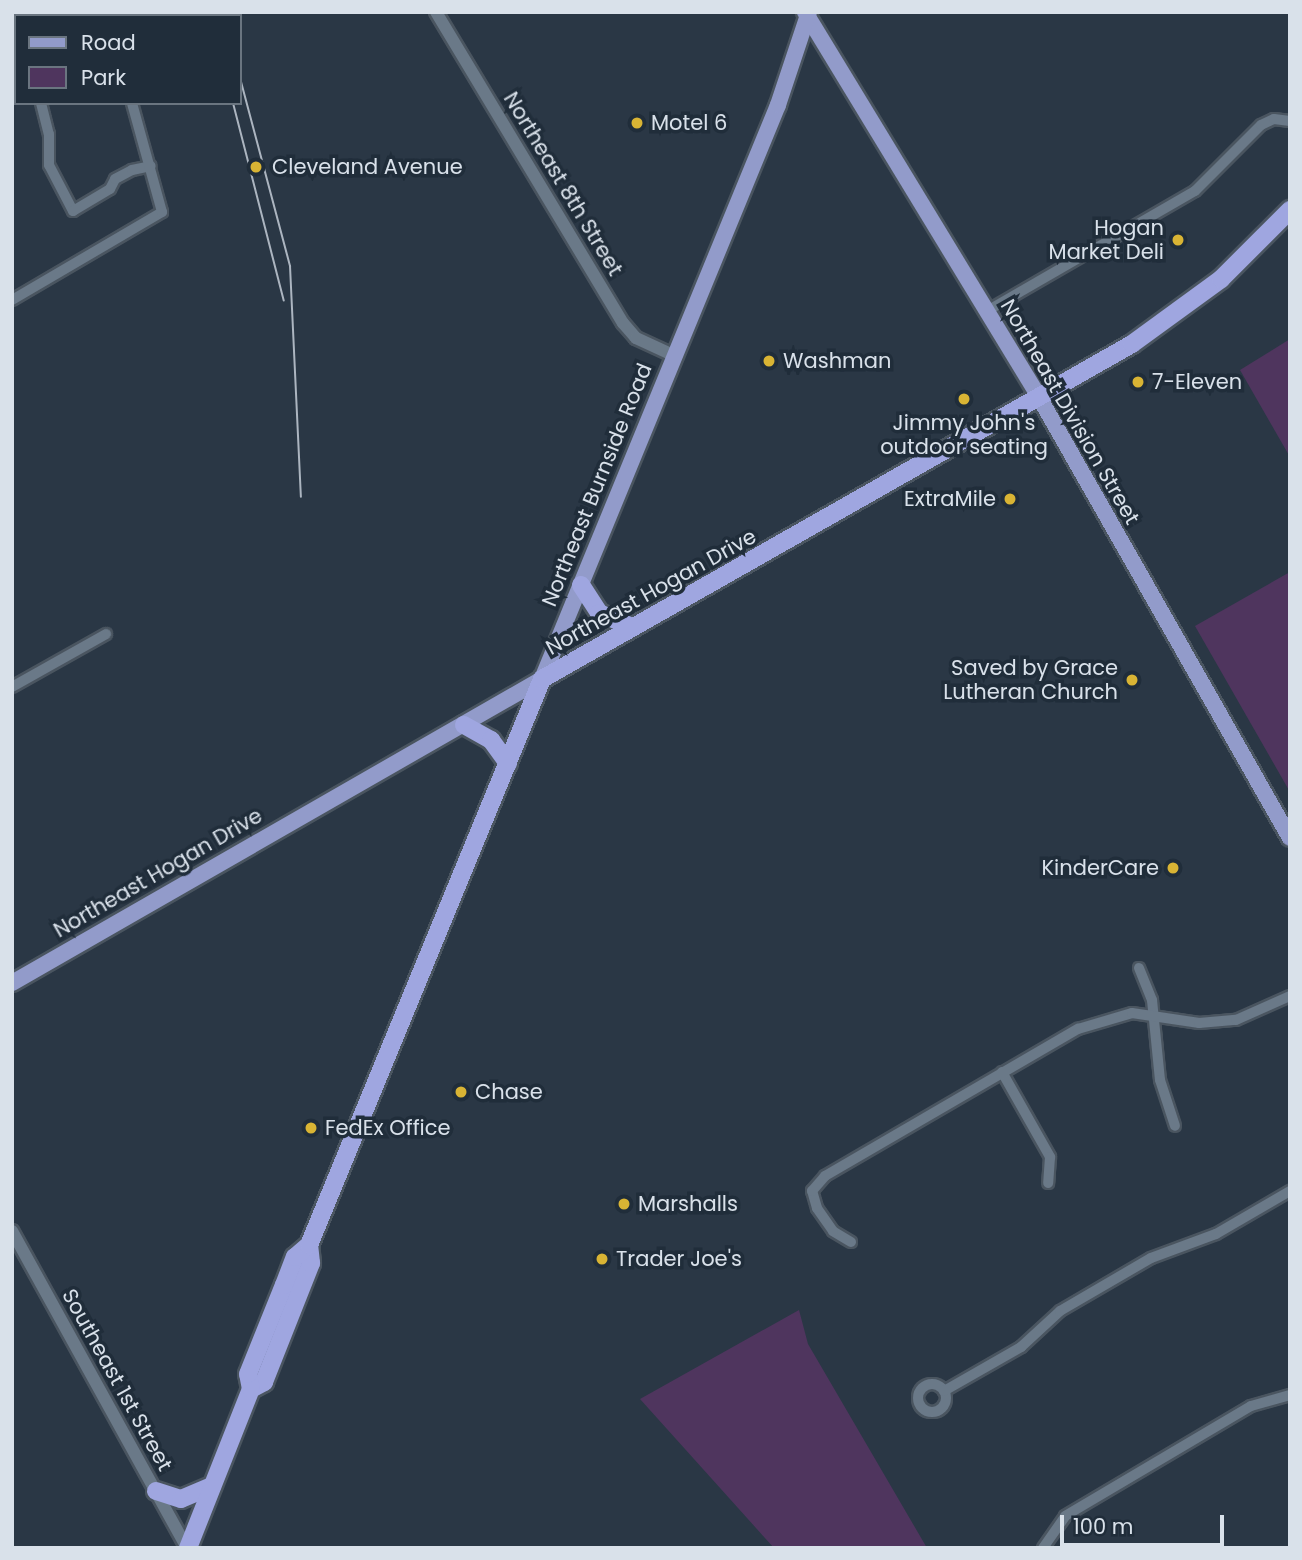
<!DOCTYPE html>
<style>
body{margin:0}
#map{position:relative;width:1302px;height:1560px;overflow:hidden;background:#2a3745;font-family:Poppins,sans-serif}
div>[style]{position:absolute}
.green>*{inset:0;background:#4f355e}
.roads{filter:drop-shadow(2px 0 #4a5560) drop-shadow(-2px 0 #4a5560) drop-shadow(0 2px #4a5560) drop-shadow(0 -2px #4a5560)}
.minor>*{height:10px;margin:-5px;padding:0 5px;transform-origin:5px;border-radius:5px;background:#6a7988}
.minor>.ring{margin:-5px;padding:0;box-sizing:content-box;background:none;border:10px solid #6a7988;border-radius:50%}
.tertiary>*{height:12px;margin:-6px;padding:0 6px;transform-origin:6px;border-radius:6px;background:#6a7988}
.primary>*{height:16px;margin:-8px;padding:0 8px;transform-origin:8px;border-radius:8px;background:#929bca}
.trunk>*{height:18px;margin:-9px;padding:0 9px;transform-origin:9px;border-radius:9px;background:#9fa6e0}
.tram>*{height:2px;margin:-1px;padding:0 1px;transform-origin:1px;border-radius:1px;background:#acb5c0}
.dots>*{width:19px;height:19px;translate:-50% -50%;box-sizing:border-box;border:4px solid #202d3a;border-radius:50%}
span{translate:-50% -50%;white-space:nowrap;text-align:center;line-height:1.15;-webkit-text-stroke:7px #202d3a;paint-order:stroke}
.poi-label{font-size:21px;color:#d9e1ea}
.left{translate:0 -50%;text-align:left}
.right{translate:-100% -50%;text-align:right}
.street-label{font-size:21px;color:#d9e1ea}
.frame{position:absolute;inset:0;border:14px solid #d9e1ea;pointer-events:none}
.legend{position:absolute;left:14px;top:14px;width:228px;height:91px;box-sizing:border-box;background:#202d3a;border:2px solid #6a7580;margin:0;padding:9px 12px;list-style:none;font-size:21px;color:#d9e1ea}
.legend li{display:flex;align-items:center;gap:14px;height:35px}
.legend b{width:35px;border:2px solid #6a7580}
.scale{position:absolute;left:1060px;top:1515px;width:164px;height:32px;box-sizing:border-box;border:4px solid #d9e1ea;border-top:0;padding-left:9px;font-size:21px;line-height:24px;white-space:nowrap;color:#d9e1ea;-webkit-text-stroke:5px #202d3a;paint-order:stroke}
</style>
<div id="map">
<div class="green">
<div style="clip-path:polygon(1290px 339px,1290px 457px,1240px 370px)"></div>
<div style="clip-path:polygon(1290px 572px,1290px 792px,1195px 626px)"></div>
<div style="clip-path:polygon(799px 1310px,808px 1344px,927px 1548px,774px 1548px,640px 1399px)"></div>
</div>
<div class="roads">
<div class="minor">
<div style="left:104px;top:12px;width:4px;rotate:76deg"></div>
<div style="left:12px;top:13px;width:8px;rotate:60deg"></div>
<div style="left:41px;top:103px;width:32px;rotate:76deg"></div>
<div style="left:49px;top:134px;width:31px;rotate:90deg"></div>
<div style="left:49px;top:165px;width:52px;rotate:62.4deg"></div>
<div style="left:73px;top:211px;width:43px;rotate:-30.7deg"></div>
<div style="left:110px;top:189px;width:11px;rotate:-63deg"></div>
<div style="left:115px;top:179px;width:19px;rotate:-28deg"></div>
<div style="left:132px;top:170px;width:19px;rotate:-12deg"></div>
<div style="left:12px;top:300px;width:174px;rotate:-30.4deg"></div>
<div style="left:162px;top:212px;width:113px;rotate:-105.4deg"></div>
<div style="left:987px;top:311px;width:240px;rotate:-30deg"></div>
<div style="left:1195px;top:191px;width:93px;rotate:-45deg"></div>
<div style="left:1261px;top:125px;width:14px;rotate:-25deg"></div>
<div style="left:1274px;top:119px;width:16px;rotate:7deg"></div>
<div style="left:12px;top:687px;width:108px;rotate:-29.4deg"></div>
<div style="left:1139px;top:968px;width:35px;rotate:68deg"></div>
<div style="left:1152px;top:1000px;width:80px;rotate:84.3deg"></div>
<div style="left:1160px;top:1080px;width:48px;rotate:71.9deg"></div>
<div style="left:1002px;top:1072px;width:98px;rotate:60.5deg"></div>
<div style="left:1050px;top:1157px;width:26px;rotate:94deg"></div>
<div style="left:851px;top:1242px;width:21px;rotate:-149deg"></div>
<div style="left:833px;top:1231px;width:28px;rotate:-125deg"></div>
<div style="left:817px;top:1208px;width:18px;rotate:-106deg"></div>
<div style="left:812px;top:1191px;width:20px;rotate:-49deg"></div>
<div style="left:825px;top:1176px;width:293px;rotate:-30.2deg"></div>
<div style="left:1078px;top:1029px;width:56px;rotate:-16.5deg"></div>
<div style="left:1132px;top:1013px;width:68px;rotate:8.5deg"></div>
<div style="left:1199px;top:1023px;width:37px;rotate:-5deg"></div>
<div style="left:1236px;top:1020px;width:59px;rotate:-24deg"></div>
<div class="ring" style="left:918px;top:1384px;width:18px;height:18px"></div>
<div style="left:944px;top:1391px;width:89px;rotate:-29.7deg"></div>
<div style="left:1021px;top:1347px;width:53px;rotate:-42.7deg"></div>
<div style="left:1060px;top:1311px;width:105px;rotate:-30.2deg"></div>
<div style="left:1151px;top:1258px;width:69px;rotate:-20.3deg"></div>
<div style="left:1216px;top:1234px;width:86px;rotate:-30.2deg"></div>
<div style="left:1043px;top:1548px;width:39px;rotate:-55deg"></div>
<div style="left:1065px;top:1516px;width:216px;rotate:-30.6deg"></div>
<div style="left:1251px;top:1406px;width:41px;rotate:-15.8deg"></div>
</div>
<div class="tertiary">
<div style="left:436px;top:12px;width:363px;rotate:59deg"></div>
<div style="left:623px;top:323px;width:20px;rotate:49deg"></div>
<div style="left:636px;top:338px;width:43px;rotate:24.8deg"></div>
<div style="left:12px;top:1231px;width:362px;rotate:61.1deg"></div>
</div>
<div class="primary">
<div style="left:805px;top:12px;width:451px;rotate:58.7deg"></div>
<div style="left:1039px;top:397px;width:507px;rotate:60.35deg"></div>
<div style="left:12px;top:983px;width:611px;rotate:-29.84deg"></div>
<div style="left:542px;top:679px;width:621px;rotate:-67.65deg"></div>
<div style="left:778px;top:105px;width:98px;rotate:-71.6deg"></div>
</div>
<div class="trunk">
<div style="left:581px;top:585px;width:33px;rotate:57deg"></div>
<div style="left:599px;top:613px;width:36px;rotate:23deg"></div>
<div style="left:464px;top:725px;width:31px;rotate:29deg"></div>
<div style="left:491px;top:740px;width:29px;rotate:54deg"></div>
<div style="left:251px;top:1389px;width:15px;rotate:-28deg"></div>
<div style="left:264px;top:1382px;width:128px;rotate:-68.4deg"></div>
<div style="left:311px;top:1263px;width:18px;rotate:-96deg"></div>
<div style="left:156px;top:1491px;width:26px;rotate:18deg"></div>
<div style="left:181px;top:1499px;width:34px;rotate:-23deg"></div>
<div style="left:188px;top:1548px;width:171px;rotate:-68.4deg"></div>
<div style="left:251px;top:1389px;width:15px;rotate:-101deg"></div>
<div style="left:248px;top:1374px;width:96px;rotate:-68deg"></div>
<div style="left:284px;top:1285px;width:30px;rotate:-69deg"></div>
<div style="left:295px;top:1257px;width:18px;rotate:-41deg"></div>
<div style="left:309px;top:1245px;width:612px;rotate:-67.62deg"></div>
<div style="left:542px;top:679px;width:678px;rotate:-29.59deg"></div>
<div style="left:1132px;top:344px;width:110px;rotate:-36.1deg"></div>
<div style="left:1221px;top:279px;width:98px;rotate:-45deg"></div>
</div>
</div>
<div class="tram">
<div style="left:214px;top:12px;width:4px;rotate:63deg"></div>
<div style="left:240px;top:78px;width:195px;rotate:75.1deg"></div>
<div style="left:290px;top:266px;width:231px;rotate:87.3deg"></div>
<div style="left:233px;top:103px;width:204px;rotate:75.6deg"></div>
</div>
<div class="dots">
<div style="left:637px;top:123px;background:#d9b434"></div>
<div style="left:256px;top:167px;background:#d9b434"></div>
<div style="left:1178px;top:240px;background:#d9b434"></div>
<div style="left:769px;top:361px;background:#d9b434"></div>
<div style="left:1138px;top:382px;background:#d9b434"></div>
<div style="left:964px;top:399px;background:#d9b434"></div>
<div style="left:1010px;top:499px;background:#d9b434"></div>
<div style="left:1132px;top:680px;background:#d9b434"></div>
<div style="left:1173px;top:868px;background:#d9b434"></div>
<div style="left:461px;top:1092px;background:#d9b434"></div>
<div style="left:311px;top:1128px;background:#d9b434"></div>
<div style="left:624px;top:1204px;background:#d9b434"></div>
<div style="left:602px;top:1259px;background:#d9b434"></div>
</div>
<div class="poi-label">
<span class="left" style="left:651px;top:123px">Motel 6</span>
<span class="left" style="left:272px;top:167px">Cleveland Avenue</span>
<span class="right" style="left:1164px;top:240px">Hogan<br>Market Deli</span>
<span class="left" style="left:783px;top:361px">Washman</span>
<span class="left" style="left:1152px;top:382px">7-Eleven</span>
<span style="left:964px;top:435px">Jimmy John's<br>outdoor seating</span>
<span class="right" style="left:996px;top:499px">ExtraMile</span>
<span class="right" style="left:1118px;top:680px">Saved by Grace<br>Lutheran Church</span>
<span class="right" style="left:1159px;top:868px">KinderCare</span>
<span class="left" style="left:475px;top:1092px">Chase</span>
<span class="left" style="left:325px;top:1128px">FedEx Office</span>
<span class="left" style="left:638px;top:1204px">Marshalls</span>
<span class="left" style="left:616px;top:1259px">Trader Joe's</span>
</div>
<div class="street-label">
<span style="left:563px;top:184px;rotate:59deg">Northeast 8th Street</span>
<span style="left:1070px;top:412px;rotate:60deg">Northeast Division Street</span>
<span style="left:597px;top:485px;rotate:-68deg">Northeast Burnside Road</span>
<span style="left:651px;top:592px;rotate:-29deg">Northeast Hogan Drive</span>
<span style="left:158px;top:873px;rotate:-30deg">Northeast Hogan Drive</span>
<span style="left:117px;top:1380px;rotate:61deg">Southeast 1st Street</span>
</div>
<div class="frame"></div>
<ul class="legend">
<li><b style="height:9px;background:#929bca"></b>Road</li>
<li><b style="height:19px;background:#4f355e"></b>Park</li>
</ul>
<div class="scale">100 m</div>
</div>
